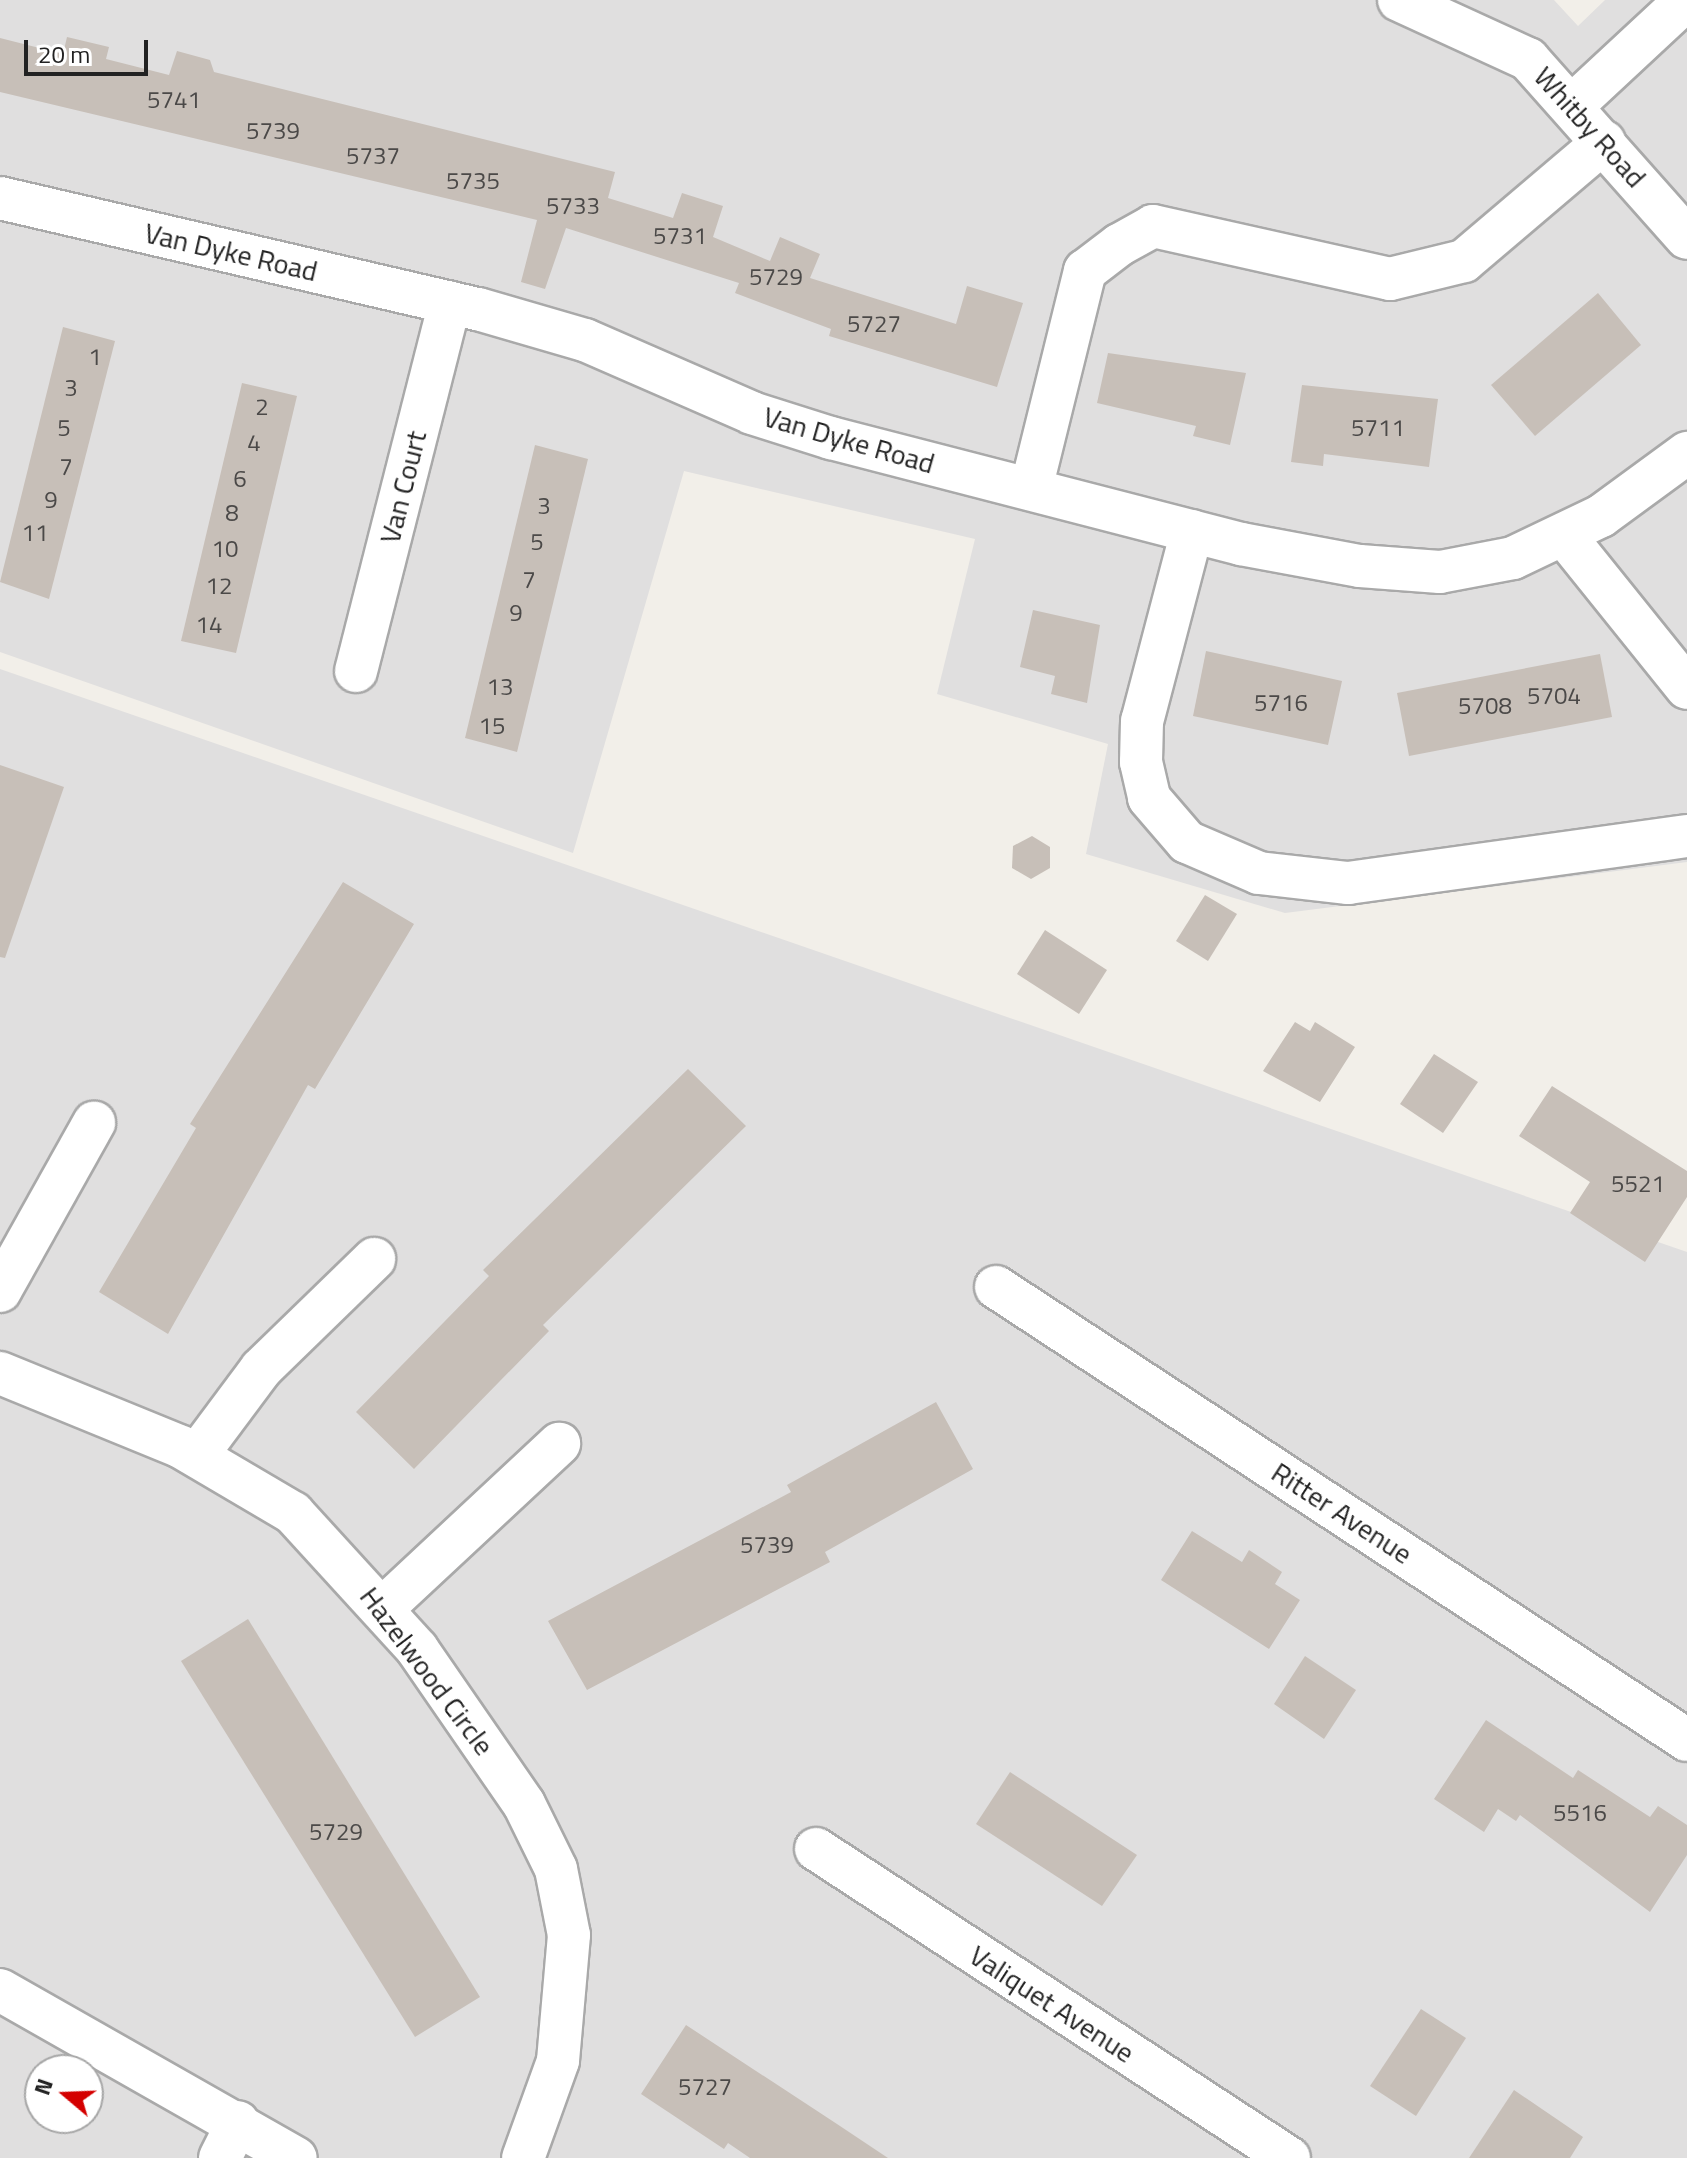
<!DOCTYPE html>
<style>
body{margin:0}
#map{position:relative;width:1687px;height:2158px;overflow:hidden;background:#f2efe9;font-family:"Titillium Web",sans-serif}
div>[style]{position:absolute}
.residential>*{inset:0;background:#e0dfdf}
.building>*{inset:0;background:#c7bfb8}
.roads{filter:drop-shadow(2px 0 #a9a9a9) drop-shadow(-2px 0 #a9a9a9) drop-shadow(0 2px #a9a9a9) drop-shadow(0 -2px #a9a9a9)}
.minor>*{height:42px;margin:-21px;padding:0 21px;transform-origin:21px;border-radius:21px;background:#fff}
span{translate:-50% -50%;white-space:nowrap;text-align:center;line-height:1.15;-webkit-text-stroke:6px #fff;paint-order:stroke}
.number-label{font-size:24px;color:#4b4948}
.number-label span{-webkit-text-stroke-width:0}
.street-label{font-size:28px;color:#222}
.north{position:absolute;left:24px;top:2054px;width:80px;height:80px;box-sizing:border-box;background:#fff;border:2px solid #a7a7a7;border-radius:50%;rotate:289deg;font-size:22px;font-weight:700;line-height:32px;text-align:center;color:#222}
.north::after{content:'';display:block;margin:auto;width:28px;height:36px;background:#d40000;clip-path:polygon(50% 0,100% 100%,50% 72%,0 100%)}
.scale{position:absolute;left:24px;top:40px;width:124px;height:36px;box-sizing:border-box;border:4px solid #222;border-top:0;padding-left:10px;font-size:24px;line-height:28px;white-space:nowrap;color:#222;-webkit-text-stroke:6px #fff;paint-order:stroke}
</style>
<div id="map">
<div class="residential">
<div style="clip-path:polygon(0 0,1554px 0,1578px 26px,1605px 0,1687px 0,1687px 862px,1285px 913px,1086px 854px,1108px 744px,937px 694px,975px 539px,684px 471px,573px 853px,0 652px)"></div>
<div style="clip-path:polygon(evenodd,0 669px,1687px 1252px,1687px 2158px,0 2158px,0 669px,40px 2070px,88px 2070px,88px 2118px,40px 2118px,40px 2070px)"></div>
</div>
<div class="building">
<div style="clip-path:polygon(67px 37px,109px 47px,106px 59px,169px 75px,177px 51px,210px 60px,214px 72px,615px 172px,608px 198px,673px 218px,682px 193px,723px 206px,713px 237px,770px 261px,780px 237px,820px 254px,810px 278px,956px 324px,967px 286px,1023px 303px,997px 387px,829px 336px,831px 329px,735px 293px,739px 283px,566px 228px,545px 289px,521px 282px,537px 220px,0 92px,0 38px,63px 54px)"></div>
<div style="clip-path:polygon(1598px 293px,1641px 345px,1535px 436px,1491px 385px)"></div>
<div style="clip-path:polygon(63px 327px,115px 341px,49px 599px,0 582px)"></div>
<div style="clip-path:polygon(1108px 353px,1246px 373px,1230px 445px,1193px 436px,1196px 426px,1097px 403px)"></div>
<div style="clip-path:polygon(242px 383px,297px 396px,236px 653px,181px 641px)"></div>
<div style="clip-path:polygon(1302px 385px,1438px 399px,1429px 467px,1324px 454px,1323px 466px,1291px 462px)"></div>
<div style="clip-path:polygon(535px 445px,588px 459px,517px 752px,465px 738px)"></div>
<div style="clip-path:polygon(1033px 610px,1100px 625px,1087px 703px,1051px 694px,1055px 676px,1020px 667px)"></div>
<div style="clip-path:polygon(1206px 651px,1342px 681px,1328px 745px,1193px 716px)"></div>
<div style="clip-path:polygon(1600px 654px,1612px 717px,1409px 756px,1397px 693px)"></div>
<div style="clip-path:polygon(0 765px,64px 787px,5px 958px,0 957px)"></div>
<div style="clip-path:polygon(1032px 836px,1050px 847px,1050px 868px,1031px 879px,1012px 868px,1013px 846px)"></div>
<div style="clip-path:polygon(343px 882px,414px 924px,315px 1089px,308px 1085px,168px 1334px,99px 1292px,196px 1128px,190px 1124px)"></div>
<div style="clip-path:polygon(1205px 895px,1237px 914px,1208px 961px,1176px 941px)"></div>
<div style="clip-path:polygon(1045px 930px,1107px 970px,1079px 1014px,1017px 974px)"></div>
<div style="clip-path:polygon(1295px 1022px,1310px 1031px,1315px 1022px,1355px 1047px,1320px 1102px,1263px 1071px)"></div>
<div style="clip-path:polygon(1434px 1054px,1478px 1082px,1443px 1133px,1400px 1104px)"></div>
<div style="clip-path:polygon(688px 1069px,746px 1126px,543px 1325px,549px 1331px,414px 1469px,356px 1412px,489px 1276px,483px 1270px)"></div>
<div style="clip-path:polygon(1552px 1086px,1687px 1171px,1687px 1197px,1645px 1262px,1570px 1213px,1590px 1182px,1519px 1136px)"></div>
<div style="clip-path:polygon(936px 1402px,973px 1469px,825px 1552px,830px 1562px,587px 1690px,548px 1621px,791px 1492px,787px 1485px)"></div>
<div style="clip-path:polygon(1192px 1531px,1242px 1562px,1249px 1550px,1282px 1572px,1275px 1584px,1300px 1600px,1269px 1649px,1161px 1580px)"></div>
<div style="clip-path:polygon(248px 1619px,480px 1997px,415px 2037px,181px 1661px)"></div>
<div style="clip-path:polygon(1305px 1656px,1356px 1690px,1324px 1739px,1274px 1704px)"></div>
<div style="clip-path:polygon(1486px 1720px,1573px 1778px,1578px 1770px,1650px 1817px,1658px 1806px,1687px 1825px,1687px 1855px,1650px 1912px,1520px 1815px,1516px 1821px,1498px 1809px,1484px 1832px,1434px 1799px)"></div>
<div style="clip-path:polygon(1010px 1772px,1137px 1855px,1102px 1906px,976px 1824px)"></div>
<div style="clip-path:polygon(1421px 2009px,1466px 2038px,1416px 2116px,1370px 2086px)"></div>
<div style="clip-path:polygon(686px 2025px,837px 2124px,888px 2158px,750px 2158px,728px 2143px,724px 2149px,641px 2094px)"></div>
<div style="clip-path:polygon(1514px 2090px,1583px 2137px,1570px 2158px,1469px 2158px)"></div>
</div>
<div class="roads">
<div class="minor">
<div style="left:1399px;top:0;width:142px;rotate:24.6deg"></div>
<div style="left:1528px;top:59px;width:239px;rotate:48.4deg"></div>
<div style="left:1573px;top:105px;width:154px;rotate:-42.9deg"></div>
<div style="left:0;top:198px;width:491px;rotate:13.1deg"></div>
<div style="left:478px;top:309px;width:111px;rotate:16.2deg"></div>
<div style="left:585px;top:340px;width:182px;rotate:23.6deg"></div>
<div style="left:752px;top:413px;width:83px;rotate:17.6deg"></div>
<div style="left:831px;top:438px;width:423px;rotate:14.5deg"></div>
<div style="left:1241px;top:544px;width:121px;rotate:10.5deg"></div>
<div style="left:1360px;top:566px;width:80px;rotate:4.3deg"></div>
<div style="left:1440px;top:572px;width:74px;rotate:-10.9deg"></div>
<div style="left:1513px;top:558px;width:98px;rotate:-25.5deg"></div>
<div style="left:1601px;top:516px;width:107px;rotate:-36.2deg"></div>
<div style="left:1031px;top:489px;width:225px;rotate:-76.1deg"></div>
<div style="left:1085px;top:271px;width:43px;rotate:-37.4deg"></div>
<div style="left:1119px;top:245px;width:39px;rotate:-29deg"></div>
<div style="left:1153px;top:226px;width:243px;rotate:12.6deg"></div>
<div style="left:1390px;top:279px;width:76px;rotate:-13.7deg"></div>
<div style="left:1464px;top:261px;width:184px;rotate:-40.4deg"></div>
<div style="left:1192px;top:531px;width:196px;rotate:104.7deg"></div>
<div style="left:1142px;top:721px;width:41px;rotate:91.4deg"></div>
<div style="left:1141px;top:762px;width:37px;rotate:77deg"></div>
<div style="left:1149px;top:798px;width:58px;rotate:49.2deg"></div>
<div style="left:1187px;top:842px;width:78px;rotate:23.3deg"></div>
<div style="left:1259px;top:873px;width:90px;rotate:6.4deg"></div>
<div style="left:1348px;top:883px;width:342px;rotate:-7.9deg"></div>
<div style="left:1564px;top:535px;width:196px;rotate:51.2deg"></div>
<div style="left:356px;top:671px;width:380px;rotate:-75.7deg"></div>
<div style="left:996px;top:1287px;width:826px;rotate:33.25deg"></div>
<div style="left:0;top:1291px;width:193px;rotate:-60.8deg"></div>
<div style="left:0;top:1373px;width:196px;rotate:22.2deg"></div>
<div style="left:181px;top:1447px;width:130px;rotate:30.5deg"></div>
<div style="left:293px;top:1513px;width:184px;rotate:47.6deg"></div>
<div style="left:417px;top:1649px;width:188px;rotate:55.4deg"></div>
<div style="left:524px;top:1804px;width:72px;rotate:63.8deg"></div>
<div style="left:556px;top:1869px;width:67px;rotate:78.9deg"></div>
<div style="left:569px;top:1935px;width:126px;rotate:95deg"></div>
<div style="left:558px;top:2061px;width:103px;rotate:109.8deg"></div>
<div style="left:197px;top:1455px;width:107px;rotate:-53.3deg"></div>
<div style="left:261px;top:1369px;width:158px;rotate:-44.2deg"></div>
<div style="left:383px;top:1608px;width:241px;rotate:-43deg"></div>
<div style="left:816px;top:1849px;width:565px;rotate:33.16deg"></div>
<div style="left:0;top:1990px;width:340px;rotate:29.6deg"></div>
<div style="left:220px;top:2158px;width:40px;rotate:-63.4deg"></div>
</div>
</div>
<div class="number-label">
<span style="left:174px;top:100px">5741</span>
<span style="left:273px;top:131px">5739</span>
<span style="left:373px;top:156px">5737</span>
<span style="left:473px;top:181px">5735</span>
<span style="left:573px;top:206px">5733</span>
<span style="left:680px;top:236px">5731</span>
<span style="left:776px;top:277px">5729</span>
<span style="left:874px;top:324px">5727</span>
<span style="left:95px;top:357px">1</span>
<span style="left:71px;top:388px">3</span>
<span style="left:262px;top:407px">2</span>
<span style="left:64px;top:428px">5</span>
<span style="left:1378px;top:428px">5711</span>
<span style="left:254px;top:443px">4</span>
<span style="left:66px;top:467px">7</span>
<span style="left:240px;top:479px">6</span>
<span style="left:51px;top:500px">9</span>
<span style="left:544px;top:506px">3</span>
<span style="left:232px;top:513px">8</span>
<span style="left:35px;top:533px">11</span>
<span style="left:537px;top:542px">5</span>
<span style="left:225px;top:549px">10</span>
<span style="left:529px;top:580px">7</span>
<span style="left:219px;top:586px">12</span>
<span style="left:516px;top:613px">9</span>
<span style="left:209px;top:625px">14</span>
<span style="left:500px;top:687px">13</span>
<span style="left:1554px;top:696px">5704</span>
<span style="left:1281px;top:703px">5716</span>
<span style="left:1485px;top:706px">5708</span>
<span style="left:492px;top:726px">15</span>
<span style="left:1638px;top:1184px">5521</span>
<span style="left:767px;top:1545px">5739</span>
<span style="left:1580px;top:1813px">5516</span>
<span style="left:336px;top:1832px">5729</span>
<span style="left:705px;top:2087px">5727</span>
</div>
<div class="street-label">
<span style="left:1590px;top:127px;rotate:48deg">Whitby Road</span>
<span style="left:231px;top:252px;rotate:13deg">Van Dyke Road</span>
<span style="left:849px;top:440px;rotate:16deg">Van Dyke Road</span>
<span style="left:403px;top:487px;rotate:-76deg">Van Court</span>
<span style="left:1342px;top:1513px;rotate:33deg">Ritter Avenue</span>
<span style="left:427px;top:1671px;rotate:53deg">Hazelwood Circle</span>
<span style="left:1052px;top:2004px;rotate:33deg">Valiquet Avenue</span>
</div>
<div class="north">N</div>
<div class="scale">20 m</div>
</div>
